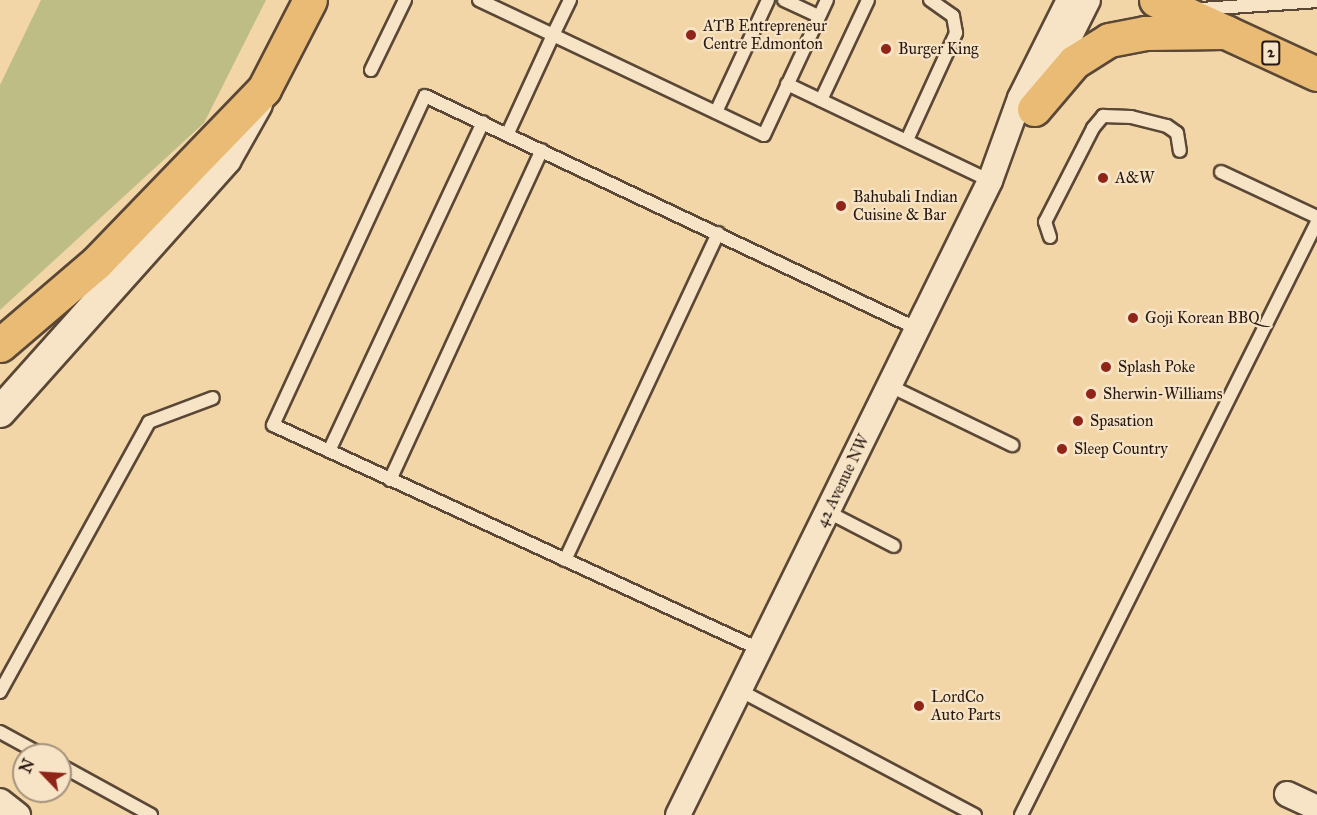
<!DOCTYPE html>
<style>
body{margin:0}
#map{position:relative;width:1317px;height:815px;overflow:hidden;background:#f3d6a7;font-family:"IM FELL Great Primer",serif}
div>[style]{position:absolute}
.green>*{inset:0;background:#bebd85}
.roads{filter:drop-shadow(2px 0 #5a4736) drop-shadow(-2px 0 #5a4736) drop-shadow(0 2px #5a4736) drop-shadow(0 -2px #5a4736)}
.service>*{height:12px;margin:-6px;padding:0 6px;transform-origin:6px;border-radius:6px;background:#f7e4c6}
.minor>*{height:24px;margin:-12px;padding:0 12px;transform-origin:12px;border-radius:12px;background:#f7e4c6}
.tertiary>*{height:30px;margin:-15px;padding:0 15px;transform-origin:15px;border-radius:15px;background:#f7e4c6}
.trunk>*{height:33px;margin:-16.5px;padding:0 16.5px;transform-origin:16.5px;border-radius:16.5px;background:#eabb74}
.motorway>*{height:33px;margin:-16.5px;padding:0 16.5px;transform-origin:16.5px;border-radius:16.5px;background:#eabb74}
.dots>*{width:16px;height:16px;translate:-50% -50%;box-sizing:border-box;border:3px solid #f7e4c6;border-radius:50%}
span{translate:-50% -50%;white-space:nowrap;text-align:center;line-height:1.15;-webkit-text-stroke:4.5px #f7e4c6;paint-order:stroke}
.shield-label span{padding:2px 4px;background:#f7e4c6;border:2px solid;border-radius:4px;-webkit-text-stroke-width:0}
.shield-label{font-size:15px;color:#271710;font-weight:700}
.poi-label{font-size:16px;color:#271710}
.left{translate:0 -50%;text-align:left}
.street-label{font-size:16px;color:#271710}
.north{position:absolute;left:12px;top:743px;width:60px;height:60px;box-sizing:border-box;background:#f7e4c6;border:2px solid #a4927d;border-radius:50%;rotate:295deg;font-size:16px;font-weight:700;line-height:24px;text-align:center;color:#271710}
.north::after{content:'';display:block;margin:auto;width:21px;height:27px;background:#8f2418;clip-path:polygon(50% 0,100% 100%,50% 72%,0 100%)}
</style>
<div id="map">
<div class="green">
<div style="clip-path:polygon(41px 0,266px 0,204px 123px,0 310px,0 85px)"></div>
</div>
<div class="roads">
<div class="service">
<div style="left:479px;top:0;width:82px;rotate:25.3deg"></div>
<div style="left:553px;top:35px;width:39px;rotate:-64deg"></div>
<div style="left:784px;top:0;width:38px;rotate:25deg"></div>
<div style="left:1201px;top:9px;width:116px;rotate:-3.9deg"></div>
<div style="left:371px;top:70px;width:78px;rotate:-64.1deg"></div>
<div style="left:787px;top:84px;width:225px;rotate:25.5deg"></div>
<div style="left:821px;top:100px;width:110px;rotate:-64.8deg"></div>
<div style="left:716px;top:112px;width:123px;rotate:-65.1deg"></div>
<div style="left:508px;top:133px;width:108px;rotate:-65.3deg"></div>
<div style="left:553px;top:35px;width:233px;rotate:25.4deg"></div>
<div style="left:764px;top:135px;width:149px;rotate:-65deg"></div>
<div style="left:907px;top:140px;width:118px;rotate:-65.4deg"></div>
<div style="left:956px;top:33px;width:17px;rotate:-100deg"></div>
<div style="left:953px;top:16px;width:28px;rotate:-145deg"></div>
<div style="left:1221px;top:172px;width:106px;rotate:25.1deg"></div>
<div style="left:1050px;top:237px;width:16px;rotate:-108deg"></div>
<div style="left:1045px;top:222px;width:106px;rotate:-62.9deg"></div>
<div style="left:1093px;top:128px;width:16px;rotate:-50deg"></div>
<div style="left:1103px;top:116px;width:28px;rotate:2deg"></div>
<div style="left:1131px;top:117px;width:37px;rotate:14deg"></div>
<div style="left:1167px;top:126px;width:12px;rotate:35deg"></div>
<div style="left:1177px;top:133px;width:18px;rotate:81deg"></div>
<div style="left:890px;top:386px;width:136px;rotate:25.8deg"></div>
<div style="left:329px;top:451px;width:363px;rotate:-64.9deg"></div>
<div style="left:390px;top:480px;width:363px;rotate:-65.3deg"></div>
<div style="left:828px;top:512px;width:74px;rotate:27.3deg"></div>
<div style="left:565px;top:560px;width:361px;rotate:-64.9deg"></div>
<div style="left:759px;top:649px;width:535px;rotate:-155.25deg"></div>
<div style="left:273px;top:425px;width:362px;rotate:-65.2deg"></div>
<div style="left:425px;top:96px;width:545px;rotate:25.3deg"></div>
<div style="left:739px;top:690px;width:267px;rotate:27.9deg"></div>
<div style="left:0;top:692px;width:308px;rotate:-61.1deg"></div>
<div style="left:149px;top:422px;width:68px;rotate:-20.6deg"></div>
<div style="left:0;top:732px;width:48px;rotate:28.7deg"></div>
<div style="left:60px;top:765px;width:104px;rotate:28.8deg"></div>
<div style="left:1021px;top:815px;width:663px;rotate:-63.47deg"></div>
</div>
<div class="minor">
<div style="left:1048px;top:80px;width:89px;rotate:-63.4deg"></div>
<div style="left:1287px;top:794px;width:33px;rotate:25deg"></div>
<div style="left:0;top:801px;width:23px;rotate:38deg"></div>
<div style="left:678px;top:815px;width:707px;rotate:-63.8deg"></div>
<div style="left:990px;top:181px;width:88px;rotate:-70.1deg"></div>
<div style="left:1020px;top:98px;width:110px;rotate:-63.4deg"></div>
</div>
<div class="tertiary">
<div style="left:0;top:412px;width:339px;rotate:-48.2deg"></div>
<div style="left:226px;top:159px;width:63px;rotate:-60.6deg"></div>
</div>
<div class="trunk">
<div style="left:1156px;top:0;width:177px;rotate:24.7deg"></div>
<div style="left:264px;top:89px;width:100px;rotate:-62.7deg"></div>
<div style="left:1034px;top:109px;width:62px;rotate:-49.6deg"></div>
<div style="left:1074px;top:62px;width:41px;rotate:-32.2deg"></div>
<div style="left:1109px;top:40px;width:37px;rotate:-11deg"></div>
<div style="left:1145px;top:33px;width:81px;rotate:-0.7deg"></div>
</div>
<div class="motorway">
<div style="left:0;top:345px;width:126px;rotate:-40.5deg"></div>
<div style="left:96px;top:263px;width:242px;rotate:-46deg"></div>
</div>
</div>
<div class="dots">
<div style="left:691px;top:35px;background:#8f2418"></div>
<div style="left:886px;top:49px;background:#8f2418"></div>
<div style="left:1103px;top:178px;background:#8f2418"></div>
<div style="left:841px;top:206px;background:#8f2418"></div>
<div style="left:1133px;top:318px;background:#8f2418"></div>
<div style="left:1106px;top:367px;background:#8f2418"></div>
<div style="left:1091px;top:394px;background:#8f2418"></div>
<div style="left:1078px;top:421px;background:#8f2418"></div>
<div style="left:1062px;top:449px;background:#8f2418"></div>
<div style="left:919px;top:706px;background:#8f2418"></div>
</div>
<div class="shield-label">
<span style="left:1271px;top:53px">2</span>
</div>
<div class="poi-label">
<span class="left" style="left:703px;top:35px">ATB Entrepreneur<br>Centre Edmonton</span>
<span class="left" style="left:898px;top:49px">Burger King</span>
<span class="left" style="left:1115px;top:178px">A&amp;W</span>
<span class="left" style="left:853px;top:206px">Bahubali Indian<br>Cuisine &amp; Bar</span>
<span class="left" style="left:1145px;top:318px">Goji Korean BBQ</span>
<span class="left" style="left:1118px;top:367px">Splash Poke</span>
<span class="left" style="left:1103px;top:394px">Sherwin-Williams</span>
<span class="left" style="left:1090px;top:421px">Spasation</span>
<span class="left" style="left:1074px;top:449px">Sleep Country</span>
<span class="left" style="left:931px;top:706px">LordCo<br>Auto Parts</span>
</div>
<div class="street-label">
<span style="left:843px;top:481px;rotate:-64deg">42 Avenue NW</span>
</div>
<div class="north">N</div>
</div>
